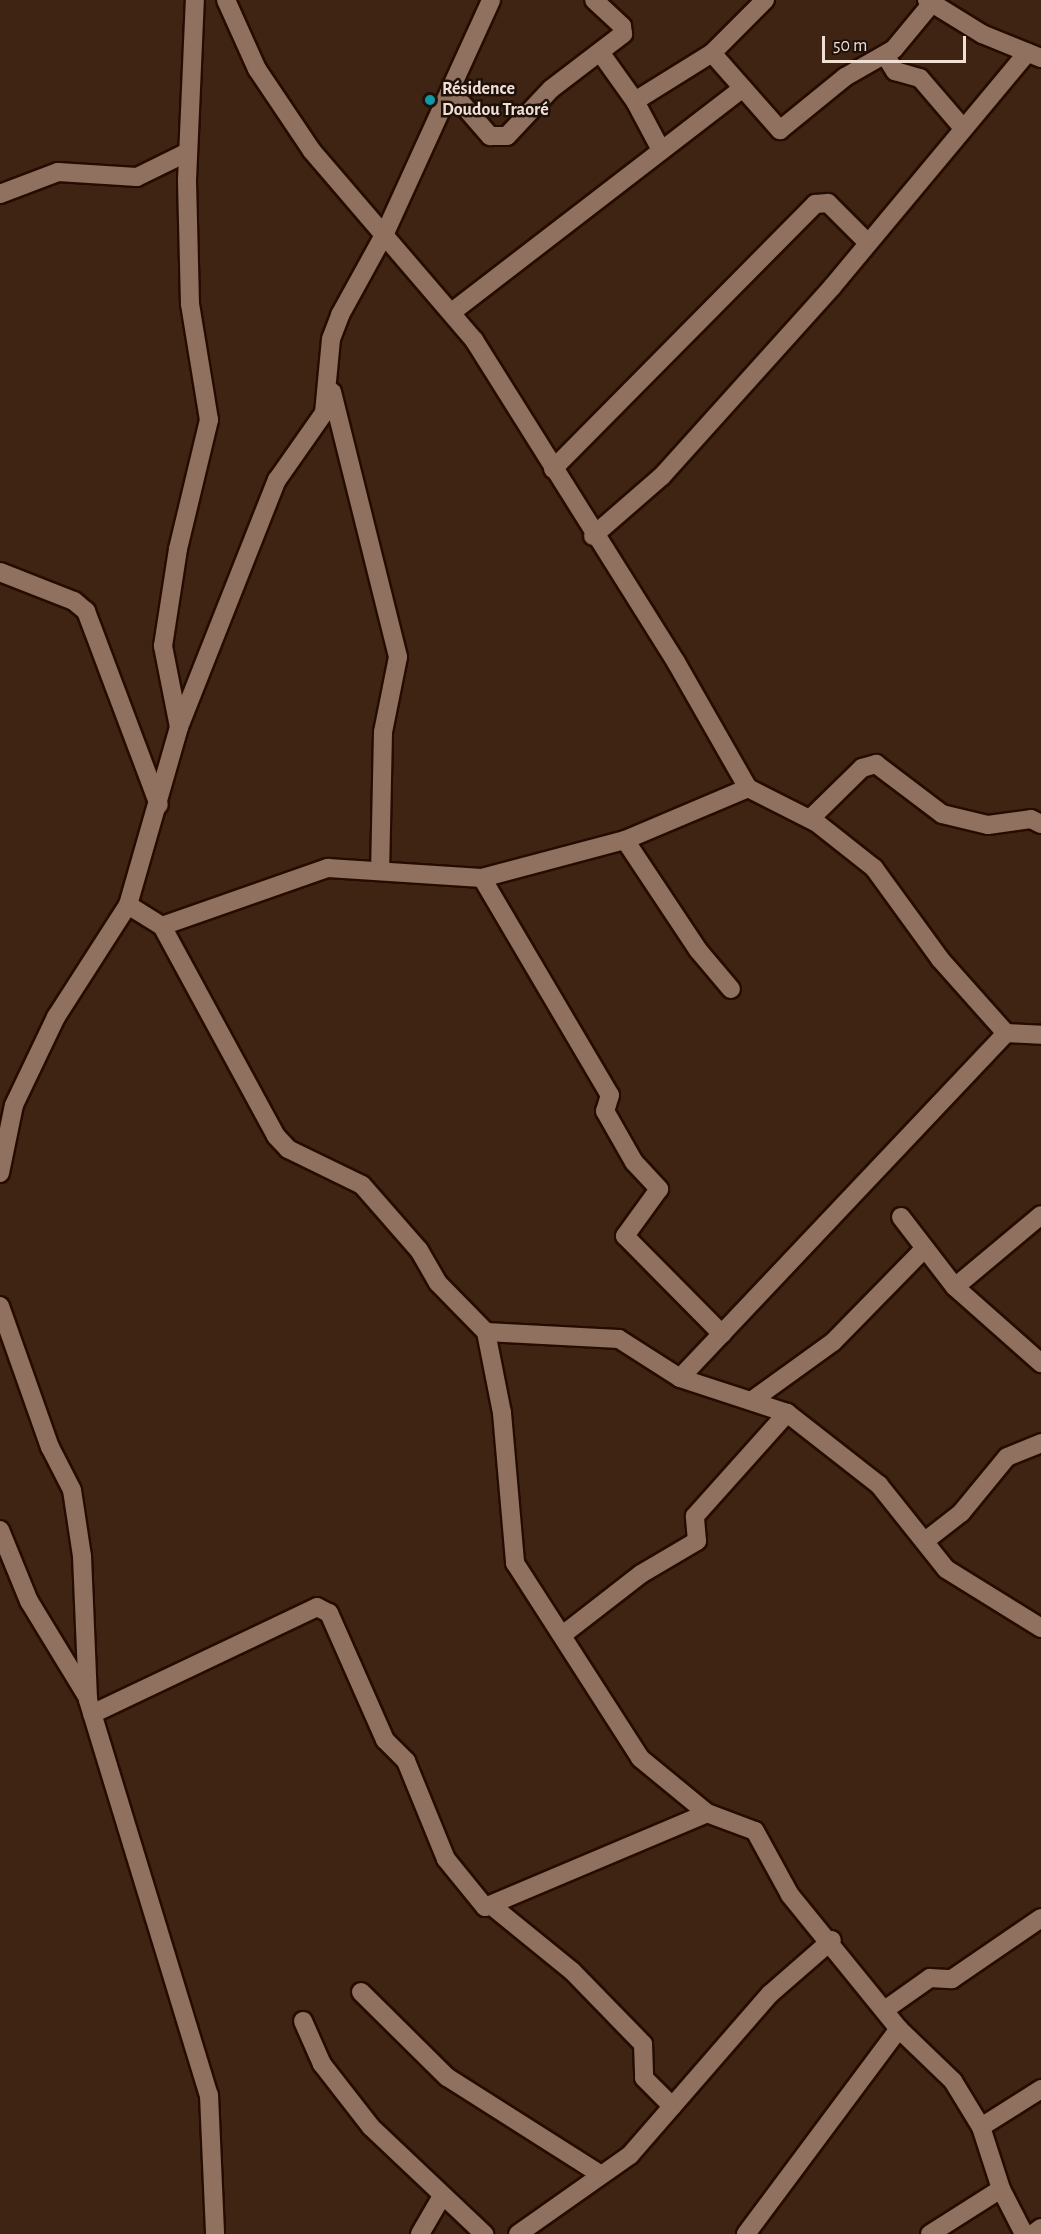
<!DOCTYPE html>
<meta charset="utf-8">
<style>
body{margin:0}
#map{position:relative;width:1041px;height:2234px;overflow:hidden;background:#3f2414;font-family:"Alegreya Sans",sans-serif}
div>[style]{position:absolute}
.roads{filter:drop-shadow(2px 0 #250c00) drop-shadow(-2px 0 #250c00) drop-shadow(0 2px #250c00) drop-shadow(0 -2px #250c00)}
.minor>*{height:18px;margin:-9px;padding:0 9px;transform-origin:9px;border-radius:9px;background:#90705e}
.dots>*{width:16px;height:16px;translate:-50% -50%;box-sizing:border-box;border:3px solid #1d110a;border-radius:50%}
span{translate:-50% -50%;white-space:nowrap;text-align:center;line-height:1.15;-webkit-text-stroke:5px #1d110a;paint-order:stroke}
.poi-label{font-size:18px;color:#f1dfd4;font-weight:700}
.left{translate:0 -50%;text-align:left}
.scale{position:absolute;left:822px;top:36px;width:144px;height:27px;box-sizing:border-box;border:3px solid #f1dfd4;border-top:0;padding-left:8px;font-size:18px;line-height:21px;white-space:nowrap;color:#f1dfd4;-webkit-text-stroke:4px #1d110a;paint-order:stroke}
</style>
<div id="map">
<div class="roads">
<div class="minor">
<div style="left:226px;top:0;width:76px;rotate:65.8deg"></div>
<div style="left:257px;top:69px;width:99px;rotate:56.1deg"></div>
<div style="left:312px;top:151px;width:249px;rotate:49.4deg"></div>
<div style="left:474px;top:340px;width:380px;rotate:57.9deg"></div>
<div style="left:676px;top:662px;width:145px;rotate:60.3deg"></div>
<div style="left:765px;top:0;width:75px;rotate:135deg"></div>
<div style="left:712px;top:53px;width:103px;rotate:48.6deg"></div>
<div style="left:780px;top:130px;width:84px;rotate:-39.2deg"></div>
<div style="left:845px;top:77px;width:56px;rotate:-29.7deg"></div>
<div style="left:894px;top:49px;width:60px;rotate:-50.4deg"></div>
<div style="left:927px;top:0;width:65px;rotate:31.7deg"></div>
<div style="left:982px;top:34px;width:64px;rotate:22.1deg"></div>
<div style="left:600px;top:52px;width:60px;rotate:54.5deg"></div>
<div style="left:885px;top:55px;width:19px;rotate:58deg"></div>
<div style="left:895px;top:71px;width:26px;rotate:16deg"></div>
<div style="left:920px;top:78px;width:66px;rotate:49.3deg"></div>
<div style="left:451px;top:91px;width:60px;rotate:49.1deg"></div>
<div style="left:490px;top:136px;width:17px"></div>
<div style="left:507px;top:136px;width:64px;rotate:-46.9deg"></div>
<div style="left:551px;top:89px;width:91px;rotate:-37.4deg"></div>
<div style="left:623px;top:34px;width:8px;rotate:-97deg"></div>
<div style="left:622px;top:26px;width:38px;rotate:-137deg"></div>
<div style="left:661px;top:150px;width:55px;rotate:-118deg"></div>
<div style="left:635px;top:101px;width:91px;rotate:-31.9deg"></div>
<div style="left:0;top:194px;width:62px;rotate:-20.8deg"></div>
<div style="left:58px;top:172px;width:79px;rotate:3.6deg"></div>
<div style="left:137px;top:177px;width:57px;rotate:-26.1deg"></div>
<div style="left:452px;top:312px;width:367px;rotate:-37.6deg"></div>
<div style="left:332px;top:392px;width:273px;rotate:76deg"></div>
<div style="left:398px;top:657px;width:76px;rotate:101.3deg"></div>
<div style="left:383px;top:732px;width:139px;rotate:91.2deg"></div>
<div style="left:553px;top:469px;width:373px;rotate:-45.3deg"></div>
<div style="left:815px;top:204px;width:13px;rotate:-4deg"></div>
<div style="left:828px;top:203px;width:55px;rotate:45deg"></div>
<div style="left:593px;top:536px;width:91px;rotate:-41deg"></div>
<div style="left:662px;top:476px;width:254px;rotate:-48deg"></div>
<div style="left:832px;top:287px;width:305px;rotate:-50.2deg"></div>
<div style="left:0;top:572px;width:79px;rotate:21.4deg"></div>
<div style="left:74px;top:601px;width:16px;rotate:40deg"></div>
<div style="left:86px;top:611px;width:207px;rotate:69.4deg"></div>
<div style="left:179px;top:727px;width:266px;rotate:-68.4deg"></div>
<div style="left:277px;top:480px;width:82px;rotate:-55deg"></div>
<div style="left:324px;top:413px;width:74px;rotate:-84.6deg"></div>
<div style="left:331px;top:339px;width:26px;rotate:-69deg"></div>
<div style="left:340px;top:315px;width:94px;rotate:-61.2deg"></div>
<div style="left:385px;top:233px;width:256px;rotate:-65.5deg"></div>
<div style="left:810px;top:819px;width:73px;rotate:-44.4deg"></div>
<div style="left:862px;top:768px;width:15px;rotate:-16deg"></div>
<div style="left:876px;top:764px;width:83px;rotate:37.1deg"></div>
<div style="left:942px;top:814px;width:47px;rotate:13.4deg"></div>
<div style="left:988px;top:825px;width:43px;rotate:-7.9deg"></div>
<div style="left:1031px;top:819px;width:11px;rotate:27deg"></div>
<div style="left:625px;top:840px;width:132px;rotate:56.4deg"></div>
<div style="left:698px;top:950px;width:51px;rotate:49.8deg"></div>
<div style="left:482px;top:878px;width:252px;rotate:59.5deg"></div>
<div style="left:610px;top:1095px;width:17px;rotate:107deg"></div>
<div style="left:605px;top:1111px;width:59px;rotate:60.4deg"></div>
<div style="left:634px;top:1162px;width:37px;rotate:47deg"></div>
<div style="left:659px;top:1189px;width:58px;rotate:125.9deg"></div>
<div style="left:625px;top:1236px;width:138px;rotate:45.3deg"></div>
<div style="left:128px;top:905px;width:40px;rotate:32deg"></div>
<div style="left:162px;top:926px;width:176px;rotate:-19.3deg"></div>
<div style="left:328px;top:868px;width:154px;rotate:3.7deg"></div>
<div style="left:482px;top:878px;width:148px;rotate:-14.9deg"></div>
<div style="left:625px;top:840px;width:134px;rotate:-22.9deg"></div>
<div style="left:748px;top:788px;width:77px;rotate:26.9deg"></div>
<div style="left:817px;top:823px;width:73px;rotate:38.3deg"></div>
<div style="left:874px;top:868px;width:112px;rotate:54deg"></div>
<div style="left:940px;top:959px;width:99px;rotate:48.3deg"></div>
<div style="left:1006px;top:1033px;width:35px;rotate:3deg"></div>
<div style="left:162px;top:926px;width:239px;rotate:61.5deg"></div>
<div style="left:276px;top:1136px;width:18px;rotate:47deg"></div>
<div style="left:288px;top:1149px;width:82px;rotate:25.9deg"></div>
<div style="left:362px;top:1185px;width:86px;rotate:48.8deg"></div>
<div style="left:419px;top:1250px;width:38px;rotate:60deg"></div>
<div style="left:438px;top:1283px;width:69px;rotate:45.6deg"></div>
<div style="left:486px;top:1332px;width:133px;rotate:3deg"></div>
<div style="left:619px;top:1339px;width:72px;rotate:32.6deg"></div>
<div style="left:680px;top:1378px;width:113px;rotate:18.1deg"></div>
<div style="left:787px;top:1413px;width:117px;rotate:38deg"></div>
<div style="left:879px;top:1485px;width:107px;rotate:51.4deg"></div>
<div style="left:946px;top:1569px;width:112px;rotate:31.8deg"></div>
<div style="left:0;top:1173px;width:69px;rotate:-78.4deg"></div>
<div style="left:14px;top:1105px;width:98px;rotate:-64.5deg"></div>
<div style="left:56px;top:1017px;width:133px;rotate:-57.3deg"></div>
<div style="left:128px;top:905px;width:185px;rotate:-74deg"></div>
<div style="left:179px;top:727px;width:83px;rotate:-101.2deg"></div>
<div style="left:163px;top:646px;width:98px;rotate:-81.2deg"></div>
<div style="left:178px;top:549px;width:133px;rotate:-76.5deg"></div>
<div style="left:209px;top:420px;width:118px;rotate:-99.3deg"></div>
<div style="left:190px;top:304px;width:124px;rotate:-91.4deg"></div>
<div style="left:187px;top:180px;width:180px;rotate:-87.5deg"></div>
<div style="left:901px;top:1217px;width:88px;rotate:52.4deg"></div>
<div style="left:955px;top:1287px;width:115px;rotate:41.5deg"></div>
<div style="left:955px;top:1287px;width:112px;rotate:-39.9deg"></div>
<div style="left:0;top:1306px;width:150px;rotate:70.5deg"></div>
<div style="left:50px;top:1447px;width:48px;rotate:62.9deg"></div>
<div style="left:72px;top:1490px;width:67px;rotate:81.4deg"></div>
<div style="left:82px;top:1556px;width:144px;rotate:87.6deg"></div>
<div style="left:88px;top:1700px;width:413px;rotate:73deg"></div>
<div style="left:209px;top:2095px;width:139px;rotate:87.5deg"></div>
<div style="left:486px;top:1332px;width:83px;rotate:78.8deg"></div>
<div style="left:502px;top:1413px;width:151px;rotate:85deg"></div>
<div style="left:515px;top:1563px;width:232px;rotate:57.3deg"></div>
<div style="left:640px;top:1758px;width:87px;rotate:39.4deg"></div>
<div style="left:707px;top:1813px;width:51px;rotate:20.6deg"></div>
<div style="left:755px;top:1831px;width:73px;rotate:61.3deg"></div>
<div style="left:790px;top:1895px;width:173px;rotate:50.9deg"></div>
<div style="left:899px;top:2029px;width:75px;rotate:43.9deg"></div>
<div style="left:953px;top:2081px;width:54px;rotate:58.7deg"></div>
<div style="left:981px;top:2127px;width:65px;rotate:72.1deg"></div>
<div style="left:1001px;top:2189px;width:51px;rotate:62.9deg"></div>
<div style="left:680px;top:1378px;width:475px;rotate:-46.6deg"></div>
<div style="left:754px;top:1399px;width:97px;rotate:-35.8deg"></div>
<div style="left:833px;top:1342px;width:127px;rotate:-45.6deg"></div>
<div style="left:0;top:1530px;width:77px;rotate:67.8deg"></div>
<div style="left:29px;top:1601px;width:114px;rotate:58.7deg"></div>
<div style="left:925px;top:1541px;width:46px;rotate:-37.9deg"></div>
<div style="left:961px;top:1513px;width:72px;rotate:-50.6deg"></div>
<div style="left:1007px;top:1457px;width:37px;rotate:-22deg"></div>
<div style="left:565px;top:1633px;width:96px;rotate:-37.8deg"></div>
<div style="left:641px;top:1574px;width:65px;rotate:-30.5deg"></div>
<div style="left:697px;top:1541px;width:25px;rotate:-95deg"></div>
<div style="left:695px;top:1516px;width:138px;rotate:-48.2deg"></div>
<div style="left:92px;top:1714px;width:249px;rotate:-25.4deg"></div>
<div style="left:317px;top:1607px;width:13px;rotate:27deg"></div>
<div style="left:329px;top:1613px;width:139px;rotate:66.2deg"></div>
<div style="left:385px;top:1740px;width:30px;rotate:45deg"></div>
<div style="left:406px;top:1761px;width:106px;rotate:67.8deg"></div>
<div style="left:446px;top:1859px;width:62px;rotate:50.9deg"></div>
<div style="left:485px;top:1907px;width:241px;rotate:-22.9deg"></div>
<div style="left:492px;top:1906px;width:103px;rotate:39.1deg"></div>
<div style="left:572px;top:1971px;width:102px;rotate:45.8deg"></div>
<div style="left:643px;top:2044px;width:34px;rotate:88deg"></div>
<div style="left:644px;top:2078px;width:40px;rotate:45deg"></div>
<div style="left:361px;top:1992px;width:121px;rotate:44.7deg"></div>
<div style="left:447px;top:2077px;width:181px;rotate:32.4deg"></div>
<div style="left:886px;top:2009px;width:54px;rotate:-35.2deg"></div>
<div style="left:930px;top:1978px;width:22px;rotate:3deg"></div>
<div style="left:952px;top:1979px;width:108px;rotate:-34.4deg"></div>
<div style="left:303px;top:2021px;width:47px;rotate:66.2deg"></div>
<div style="left:322px;top:2064px;width:80px;rotate:52.1deg"></div>
<div style="left:371px;top:2127px;width:156px;rotate:43.4deg"></div>
<div style="left:981px;top:2127px;width:71px;rotate:-32.3deg"></div>
<div style="left:420px;top:2234px;width:44px;rotate:-59.9deg"></div>
<div style="left:518px;top:2234px;width:137px;rotate:-35.2deg"></div>
<div style="left:630px;top:2155px;width:213px;rotate:-49deg"></div>
<div style="left:770px;top:1994px;width:82px;rotate:-41.1deg"></div>
<div style="left:746px;top:2234px;width:256px;rotate:-53.3deg"></div>
<div style="left:930px;top:2234px;width:84px;rotate:-32.4deg"></div>
<div style="left:1033px;top:2234px;width:10px;rotate:-37deg"></div>
</div>
</div>
<div class="dots">
<div style="left:430px;top:100px;background:#0f9aa8"></div>
</div>
<div class="poi-label">
<span class="left" style="left:442px;top:100px">Résidence<br>Doudou Traoré</span>
</div>
<div class="scale">50 m</div>
</div>
